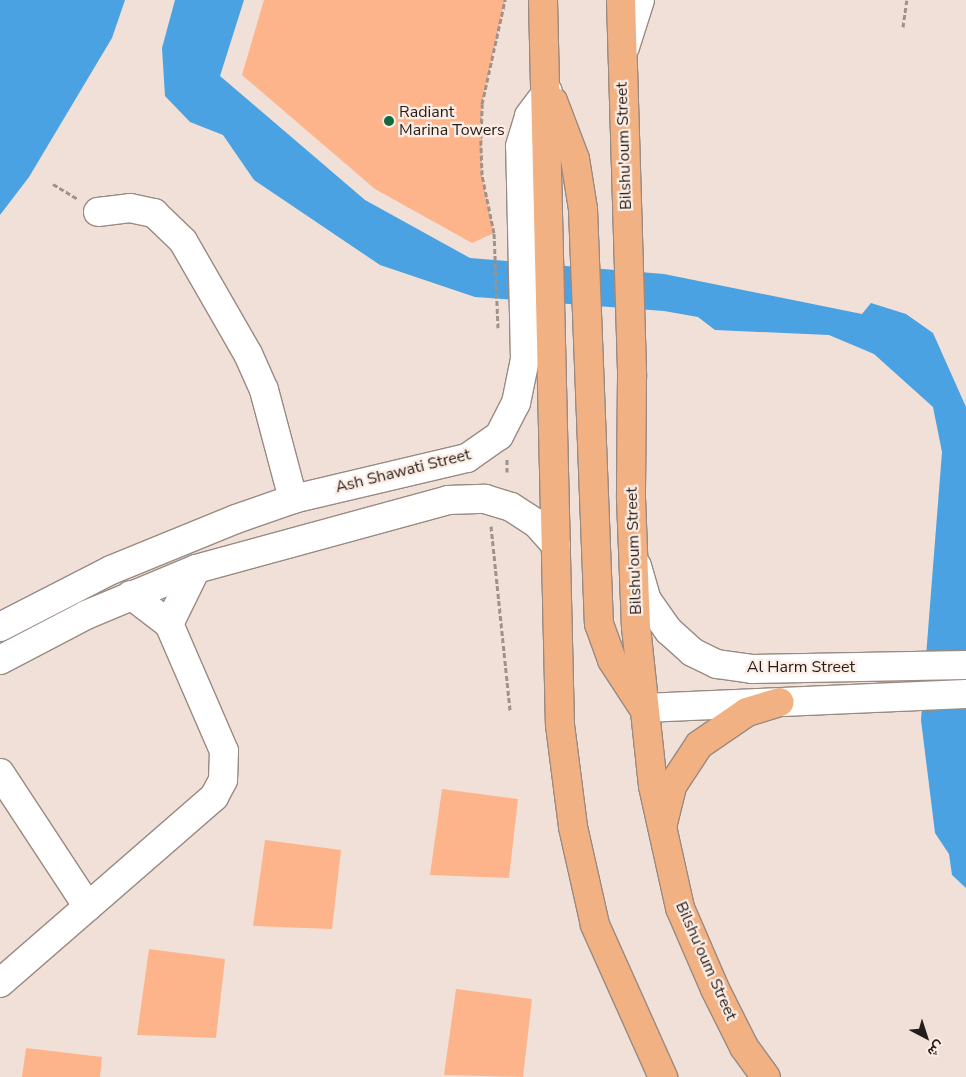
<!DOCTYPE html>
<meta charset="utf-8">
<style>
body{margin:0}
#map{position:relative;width:966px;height:1077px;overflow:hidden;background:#f0e0d7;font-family:"Nunito Sans",Vazirmatn,sans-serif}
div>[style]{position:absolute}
.water>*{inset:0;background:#4aa2e3}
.building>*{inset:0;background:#feb48a}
.path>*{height:3px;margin-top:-1.5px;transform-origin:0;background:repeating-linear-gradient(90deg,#9e928b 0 5px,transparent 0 7.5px)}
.roads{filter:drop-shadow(1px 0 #998a82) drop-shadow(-1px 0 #998a82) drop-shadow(0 1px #998a82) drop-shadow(0 -1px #998a82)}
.minor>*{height:28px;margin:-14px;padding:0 14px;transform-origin:14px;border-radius:14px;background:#fff}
.major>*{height:28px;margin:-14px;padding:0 14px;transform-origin:14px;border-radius:14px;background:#f2b182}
.dots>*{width:14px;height:14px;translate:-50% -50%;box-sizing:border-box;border:2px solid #fdede4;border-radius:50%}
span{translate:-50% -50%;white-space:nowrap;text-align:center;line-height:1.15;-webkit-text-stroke:4.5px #fdede4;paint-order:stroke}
.poi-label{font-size:16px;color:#241e1b}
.left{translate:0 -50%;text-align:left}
.street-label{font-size:16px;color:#241e1b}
.north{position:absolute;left:901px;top:1012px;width:50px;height:50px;-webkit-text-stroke:4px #fdede4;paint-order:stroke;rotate:140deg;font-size:14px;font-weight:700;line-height:20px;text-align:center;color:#241e1b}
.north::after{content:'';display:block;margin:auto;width:18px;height:22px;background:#241e1b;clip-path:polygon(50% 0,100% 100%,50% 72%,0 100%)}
</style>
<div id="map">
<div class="water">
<div style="clip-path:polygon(0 0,125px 0,112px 38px,29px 177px,0 215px)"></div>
<div style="clip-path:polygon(175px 0,244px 0,220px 76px,365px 200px,470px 258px,664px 274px,862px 314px,871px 303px,906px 314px,933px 333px,966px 407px,966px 888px,952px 875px,949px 854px,935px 833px,921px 720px,942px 452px,933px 407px,874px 354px,829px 335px,715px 330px,698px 317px,664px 311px,475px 297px,380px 265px,254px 180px,223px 135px,190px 122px,165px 96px,162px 48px)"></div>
</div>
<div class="building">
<div style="clip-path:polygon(264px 0,505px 0,482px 104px,482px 175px,494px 233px,472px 243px,375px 189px,242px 75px)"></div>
<div style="clip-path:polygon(442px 789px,518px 799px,509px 878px,430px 875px)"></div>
<div style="clip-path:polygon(265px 840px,341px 850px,332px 929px,253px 926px)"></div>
<div style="clip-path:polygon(149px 949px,225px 959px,216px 1038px,137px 1035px)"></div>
<div style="clip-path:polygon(456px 989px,532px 999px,523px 1077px,444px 1075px)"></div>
<div style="clip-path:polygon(26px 1048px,102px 1057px,100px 1077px,22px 1077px)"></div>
</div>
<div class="path">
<div style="left:903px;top:27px;width:27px;rotate:-82deg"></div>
<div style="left:53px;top:184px;width:29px;rotate:31deg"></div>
<div style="left:498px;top:328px;width:95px;rotate:-92.4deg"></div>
<div style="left:494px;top:233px;width:59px;rotate:-101.7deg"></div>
<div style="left:482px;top:175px;width:37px;rotate:-92deg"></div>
<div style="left:481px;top:138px;width:34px;rotate:-88deg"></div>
<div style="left:482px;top:104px;width:107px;rotate:-77.5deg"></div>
<div style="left:507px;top:472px;width:13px;rotate:-90deg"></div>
<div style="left:491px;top:526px;width:185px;rotate:84.1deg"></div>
</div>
<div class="roads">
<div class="minor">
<div style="left:625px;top:47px;width:49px;rotate:-72.3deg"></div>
<div style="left:98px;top:212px;width:32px;rotate:-7deg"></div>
<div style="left:130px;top:208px;width:25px;rotate:12deg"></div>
<div style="left:154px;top:213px;width:40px;rotate:44deg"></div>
<div style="left:183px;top:241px;width:130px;rotate:60.1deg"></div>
<div style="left:248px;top:354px;width:39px;rotate:66deg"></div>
<div style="left:264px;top:390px;width:113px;rotate:75.1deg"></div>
<div style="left:637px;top:566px;width:35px;rotate:74deg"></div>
<div style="left:647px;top:600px;width:38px;rotate:55deg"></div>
<div style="left:669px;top:631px;width:31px;rotate:42deg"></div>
<div style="left:692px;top:652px;width:28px;rotate:26deg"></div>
<div style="left:717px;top:664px;width:35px;rotate:8deg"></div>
<div style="left:752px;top:669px;width:214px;rotate:-1.1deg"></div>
<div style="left:169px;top:624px;width:61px;rotate:-63.9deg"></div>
<div style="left:0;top:627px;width:125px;rotate:-27.2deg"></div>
<div style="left:111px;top:570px;width:135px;rotate:-22.2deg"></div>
<div style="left:236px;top:519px;width:60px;rotate:-19.3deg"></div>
<div style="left:293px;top:499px;width:179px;rotate:-13.3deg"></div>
<div style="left:467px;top:458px;width:39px;rotate:-35deg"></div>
<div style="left:499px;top:436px;width:37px;rotate:-63deg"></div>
<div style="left:516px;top:403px;width:45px;rotate:-78.4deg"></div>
<div style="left:525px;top:359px;width:213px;rotate:-91.3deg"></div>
<div style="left:520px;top:146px;width:31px;rotate:-73deg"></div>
<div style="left:529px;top:116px;width:31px;rotate:-53deg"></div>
<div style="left:0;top:660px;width:97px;rotate:-27.6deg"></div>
<div style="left:86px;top:615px;width:119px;rotate:-22.7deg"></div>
<div style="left:196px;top:569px;width:261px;rotate:-15.3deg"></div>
<div style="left:448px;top:500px;width:37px;rotate:-2deg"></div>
<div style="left:485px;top:499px;width:27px;rotate:17deg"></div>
<div style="left:511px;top:507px;width:30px;rotate:33deg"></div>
<div style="left:536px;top:523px;width:30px;rotate:48deg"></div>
<div style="left:644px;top:708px;width:322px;rotate:-2.5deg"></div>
<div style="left:0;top:773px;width:160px;rotate:56.7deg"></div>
<div style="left:0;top:983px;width:284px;rotate:-41deg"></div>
<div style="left:214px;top:797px;width:19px;rotate:-62deg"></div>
<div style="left:223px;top:780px;width:29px;rotate:-88deg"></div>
<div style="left:224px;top:751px;width:138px;rotate:-113.4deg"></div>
<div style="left:169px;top:624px;width:48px;rotate:-142.7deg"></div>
</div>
<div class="major">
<div style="left:543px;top:0;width:725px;rotate:88.66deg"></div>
<div style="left:560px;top:725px;width:103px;rotate:82.7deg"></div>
<div style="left:573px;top:827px;width:100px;rotate:77.3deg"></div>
<div style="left:595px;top:925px;width:167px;rotate:65.9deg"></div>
<div style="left:621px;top:0;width:377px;rotate:88.3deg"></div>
<div style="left:632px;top:377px;width:121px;rotate:90.5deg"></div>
<div style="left:631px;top:498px;width:129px;rotate:87.8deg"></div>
<div style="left:636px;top:627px;width:160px;rotate:83.9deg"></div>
<div style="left:653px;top:786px;width:125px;rotate:77.5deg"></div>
<div style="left:680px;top:908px;width:88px;rotate:66.6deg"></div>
<div style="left:715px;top:989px;width:65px;rotate:63.4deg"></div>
<div style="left:744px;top:1047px;width:37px;rotate:54deg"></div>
<div style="left:553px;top:101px;width:62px;rotate:69.2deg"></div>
<div style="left:575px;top:159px;width:51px;rotate:80.9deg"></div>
<div style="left:583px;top:209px;width:415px;rotate:87.8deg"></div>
<div style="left:599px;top:624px;width:38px;rotate:70deg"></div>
<div style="left:612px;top:660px;width:55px;rotate:56.9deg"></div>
<div style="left:663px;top:823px;width:38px;rotate:-76deg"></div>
<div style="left:672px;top:786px;width:49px;rotate:-56.6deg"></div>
<div style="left:699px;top:745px;width:58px;rotate:-34.5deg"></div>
<div style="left:747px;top:712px;width:34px;rotate:-17deg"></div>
</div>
</div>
<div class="dots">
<div style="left:389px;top:121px;background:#136a3c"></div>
</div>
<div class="poi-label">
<span class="left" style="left:399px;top:121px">Radiant<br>Marina Towers</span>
</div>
<div class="street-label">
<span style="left:624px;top:146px;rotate:-92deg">Bilshu'oum Street</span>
<span style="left:403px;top:471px;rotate:-14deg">Ash Shawati Street</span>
<span style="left:634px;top:551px;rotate:-92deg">Bilshu'oum Street</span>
<span style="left:801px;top:667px">Al Harm Street</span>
<span style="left:706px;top:961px;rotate:66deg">Bilshu'oum Street</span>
</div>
<div class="north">ش</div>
</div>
